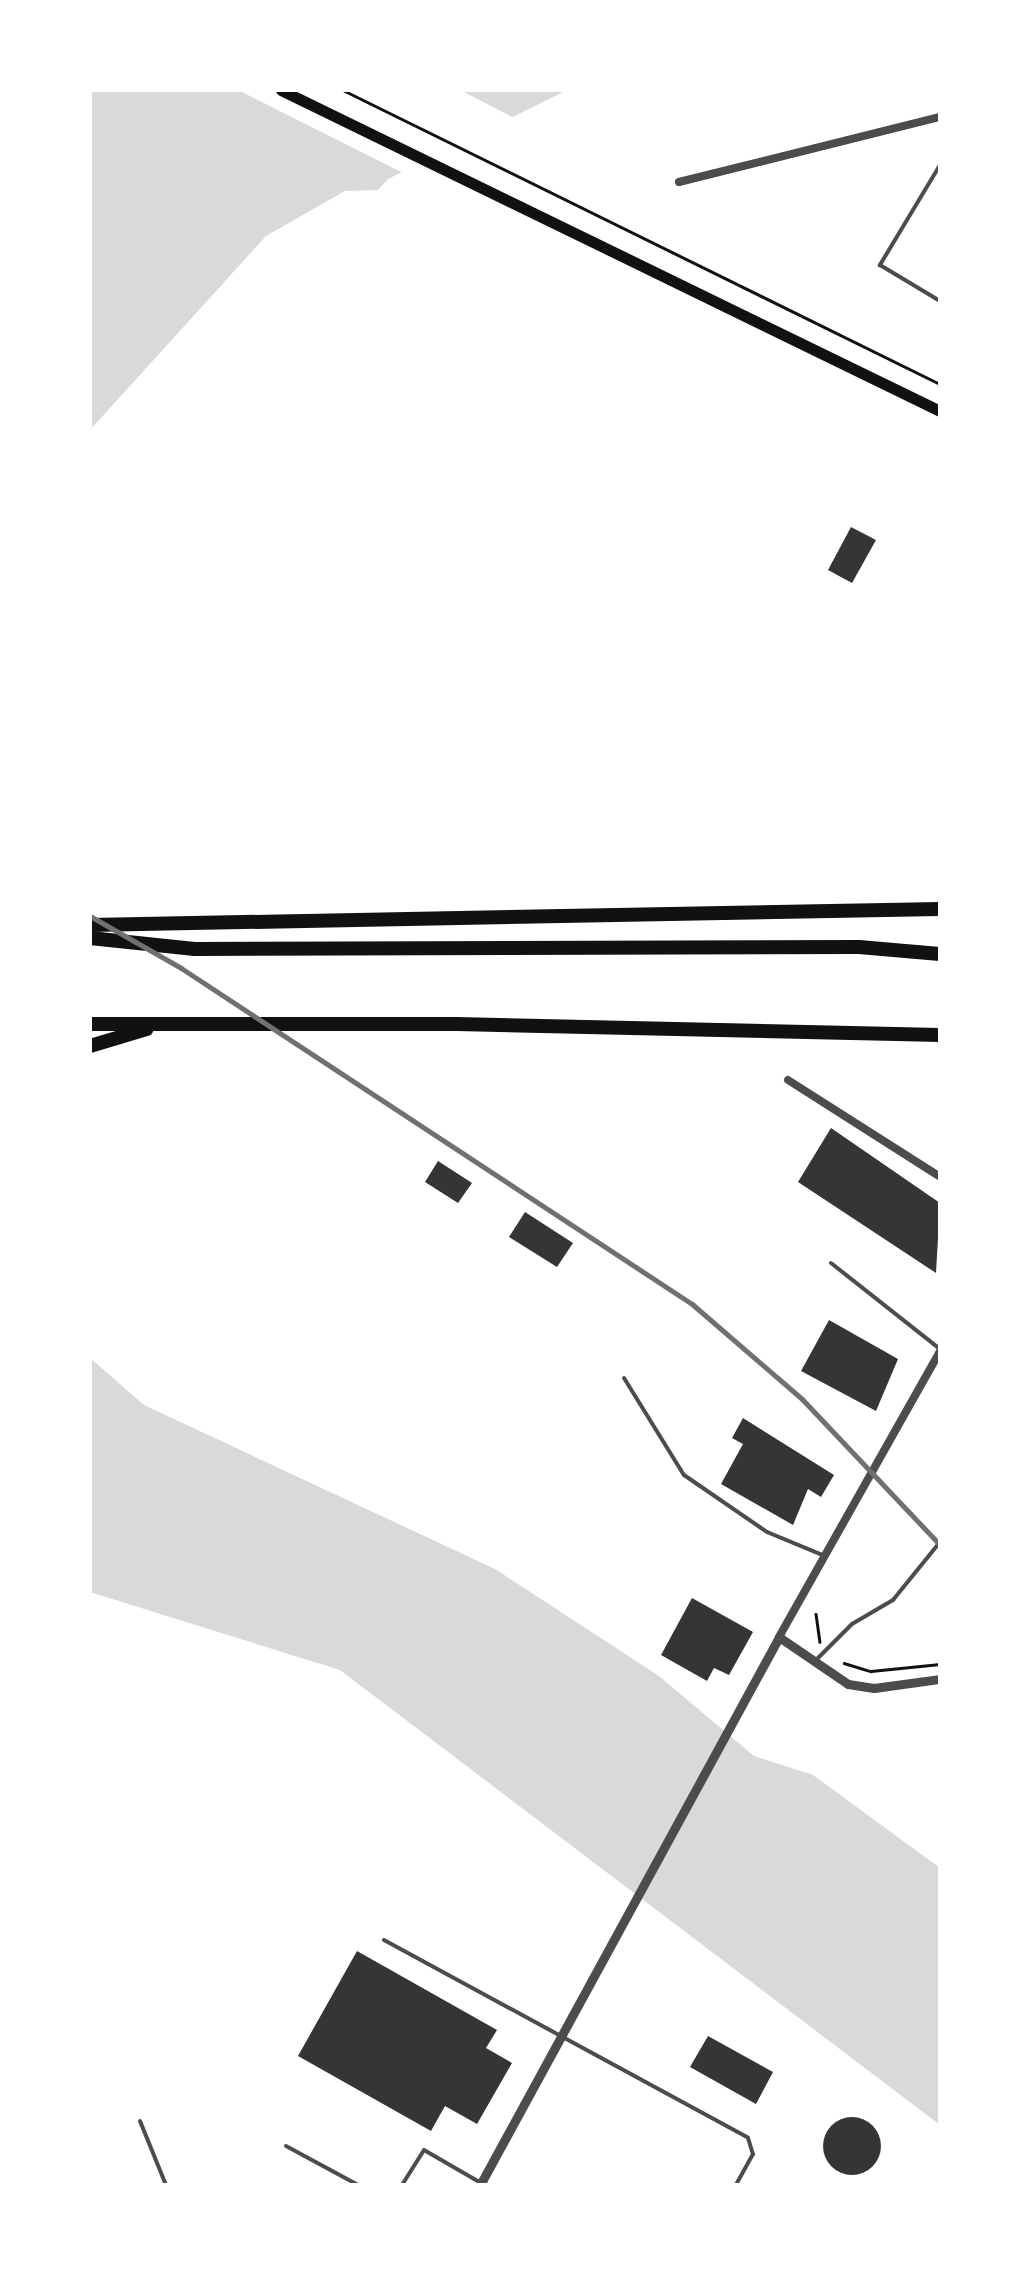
<!DOCTYPE html>
<style>
body{margin:0}
#map{position:relative;width:1030px;height:2275px;overflow:hidden;background:#fff;font-family:"PT Serif",serif}
div>[style]{position:absolute}
.water>*{inset:0;background:#d9d9d9}
.pier>*{inset:0;background:#fff}
.building>*{inset:0;background:#353535}
.round{border-radius:50%}
.path>*{height:2.5px;margin:-1.25px;padding:0 1.25px;transform-origin:1.25px;border-radius:1.25px;background:#111}
.service>*{height:4px;margin:-2px;padding:0 2px;transform-origin:2px;border-radius:2px;background:#4c4c4c}
.minor>*{height:8px;margin:-4px;padding:0 4px;transform-origin:4px;border-radius:4px;background:#4c4c4c}
.tertiary>*{height:9px;margin:-4.5px;padding:0 4.5px;transform-origin:4.5px;border-radius:4.5px;background:#4c4c4c}
.primary>*{height:11px;margin:-5.5px;padding:0 5.5px;transform-origin:5.5px;border-radius:5.5px;background:#111}
.motorway>*{height:14px;margin:-7px;padding:0 7px;transform-origin:7px;border-radius:7px;background:#111}
.rail>*{height:5px;margin:-2.5px;padding:0 2.5px;transform-origin:2.5px;border-radius:2.5px;background:#707070}
span{translate:-50% -50%;white-space:nowrap;text-align:center;line-height:1.15;-webkit-text-stroke:10px #fff;paint-order:stroke}
.frame{position:absolute;inset:0;border:92px solid #fff;pointer-events:none}
</style>
<div id="map">
<div class="water">
<div style="clip-path:polygon(90px 90px,567px 90px,388px 179px,378px 190px,345px 191px,266px 236px,90px 430px)"></div>
<div style="clip-path:polygon(90px 1358px,144px 1405px,495px 1569px,659px 1676px,754px 1756px,813px 1775px,940px 1868px,940px 2125px,340px 1670px,90px 1592px)"></div>
</div>
<div class="pier">
<div style="clip-path:polygon(238px 90px,460px 90px,518px 120px,407px 175px)"></div>
</div>
<div class="building">
<div style="clip-path:polygon(851px 527px,876px 540px,852px 583px,828px 570px)"></div>
<div style="clip-path:polygon(831px 1128px,940px 1203px,936px 1273px,798px 1182px)"></div>
<div style="clip-path:polygon(438px 1161px,472px 1183px,458px 1203px,425px 1182px)"></div>
<div style="clip-path:polygon(525px 1212px,573px 1243px,557px 1267px,509px 1237px)"></div>
<div style="clip-path:polygon(829px 1320px,898px 1359px,876px 1411px,801px 1371px)"></div>
<div style="clip-path:polygon(743px 1418px,834px 1475px,821px 1497px,808px 1489px,793px 1525px,721px 1484px,743px 1444px,732px 1438px)"></div>
<div style="clip-path:polygon(692px 1598px,753px 1632px,729px 1675px,714px 1668px,707px 1681px,661px 1655px)"></div>
<div style="clip-path:polygon(357px 1951px,497px 2030px,486px 2048px,512px 2063px,477px 2124px,445px 2106px,431px 2131px,298px 2056px)"></div>
<div style="clip-path:polygon(708px 2036px,773px 2072px,756px 2104px,690px 2067px)"></div>
<div class="round" style="left:823px;top:2117px;width:58px;height:58px"></div>
</div>
<div class="path">
<div style="left:343px;top:90px;width:665px;rotate:26.22deg"></div>
<div style="left:816px;top:1614px;width:28px;rotate:82deg"></div>
<div style="left:844px;top:1663px;width:28px;rotate:17deg"></div>
<div style="left:871px;top:1671px;width:69px;rotate:-5.8deg"></div>
</div>
<div class="service">
<div style="left:940px;top:165px;width:117px;rotate:121deg"></div>
<div style="left:880px;top:265px;width:70px;rotate:31deg"></div>
<div style="left:831px;top:1263px;width:139px;rotate:38.3deg"></div>
<div style="left:624px;top:1378px;width:114px;rotate:58.3deg"></div>
<div style="left:684px;top:1475px;width:101px;rotate:34.5deg"></div>
<div style="left:767px;top:1532px;width:63px;rotate:22.5deg"></div>
<div style="left:815px;top:1661px;width:52px;rotate:-45deg"></div>
<div style="left:852px;top:1624px;width:48px;rotate:-30.3deg"></div>
<div style="left:893px;top:1600px;width:75px;rotate:-51deg"></div>
<div style="left:384px;top:1940px;width:414px;rotate:28.5deg"></div>
<div style="left:748px;top:2138px;width:17px;rotate:73deg"></div>
<div style="left:753px;top:2154px;width:35px;rotate:119deg"></div>
<div style="left:140px;top:2121px;width:69px;rotate:67.9deg"></div>
<div style="left:286px;top:2146px;width:82px;rotate:28.4deg"></div>
<div style="left:402px;top:2185px;width:41px;rotate:-57.8deg"></div>
<div style="left:424px;top:2150px;width:66px;rotate:30.1deg"></div>
</div>
<div class="minor">
<div style="left:679px;top:182px;width:269px;rotate:-14deg"></div>
<div style="left:788px;top:1080px;width:180px;rotate:32.5deg"></div>
<div style="left:779px;top:1637px;width:328px;rotate:-60.6deg"></div>
</div>
<div class="tertiary">
<div style="left:480px;top:2185px;width:624px;rotate:-61.38deg"></div>
<div style="left:779px;top:1637px;width:83px;rotate:34.3deg"></div>
<div style="left:848px;top:1684px;width:26px;rotate:9deg"></div>
<div style="left:874px;top:1688px;width:67px;rotate:-7.8deg"></div>
</div>
<div class="primary">
<div style="left:281px;top:90px;width:733px;rotate:25.97deg"></div>
</div>
<div class="motorway">
<div style="left:90px;top:925px;width:850px;rotate:-1.08deg"></div>
<div style="left:90px;top:938px;width:105px;rotate:6deg"></div>
<div style="left:194px;top:949px;width:665px;rotate:-0.17deg"></div>
<div style="left:859px;top:947px;width:81px;rotate:4.9deg"></div>
<div style="left:90px;top:1024px;width:366px"></div>
<div style="left:456px;top:1024px;width:484px;rotate:1.3deg"></div>
<div style="left:90px;top:1046px;width:59px;rotate:-16.6deg"></div>
</div>
<div class="rail">
<div style="left:90px;top:916px;width:105px;rotate:29.7deg"></div>
<div style="left:181px;top:968px;width:612px;rotate:33.33deg"></div>
<div style="left:692px;top:1304px;width:145px;rotate:40.8deg"></div>
<div style="left:802px;top:1399px;width:201px;rotate:46.6deg"></div>
</div>
<div class="frame"></div>
</div>
